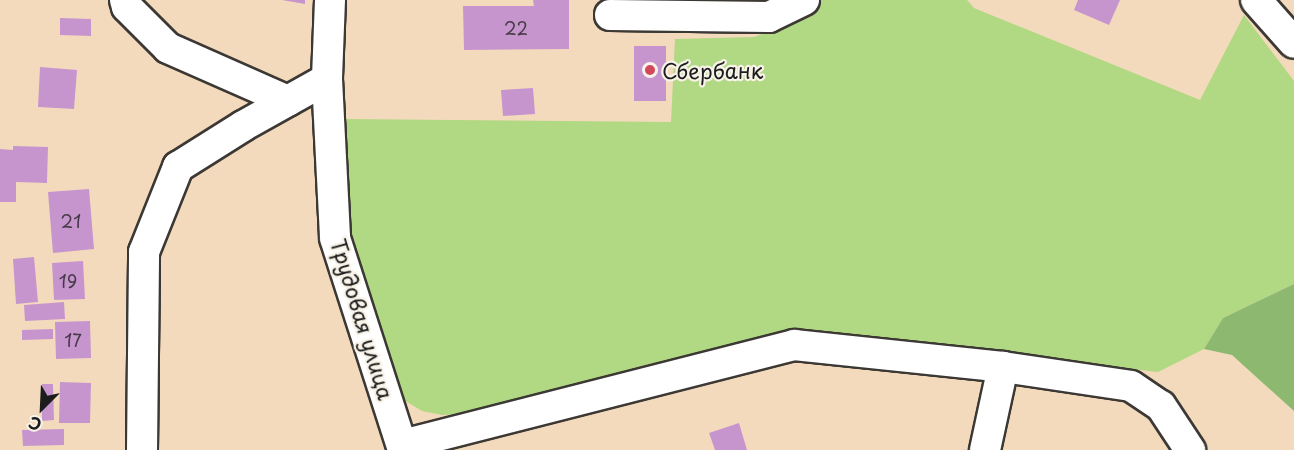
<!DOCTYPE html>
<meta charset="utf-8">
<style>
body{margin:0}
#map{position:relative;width:1294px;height:450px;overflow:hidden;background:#f4dabd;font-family:"Playpen Sans",sans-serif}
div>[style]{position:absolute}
.green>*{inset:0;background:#b1d882}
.forest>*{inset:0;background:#8cb870}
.building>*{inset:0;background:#c795ce}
.roads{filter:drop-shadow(2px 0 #3c3834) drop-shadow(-2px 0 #3c3834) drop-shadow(0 2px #3c3834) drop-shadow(0 -2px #3c3834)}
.minor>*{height:30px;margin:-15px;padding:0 15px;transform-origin:15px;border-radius:15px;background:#fff}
.dots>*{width:16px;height:16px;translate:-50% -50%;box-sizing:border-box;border:3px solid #f7f3e8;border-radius:50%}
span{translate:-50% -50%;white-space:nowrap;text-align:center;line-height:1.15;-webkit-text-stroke:4.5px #f7f3e8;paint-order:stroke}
.number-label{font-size:18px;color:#473a48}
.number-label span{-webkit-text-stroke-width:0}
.poi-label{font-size:21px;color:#1c1c1c}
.left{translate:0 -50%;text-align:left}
.street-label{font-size:21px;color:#1c1c1c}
.north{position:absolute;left:12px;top:378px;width:60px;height:60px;-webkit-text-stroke:4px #f7f3e8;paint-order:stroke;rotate:204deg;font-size:16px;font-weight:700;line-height:24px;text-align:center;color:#1c1c1c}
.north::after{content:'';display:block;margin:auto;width:21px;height:27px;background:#1c1c1c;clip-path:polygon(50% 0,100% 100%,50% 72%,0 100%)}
</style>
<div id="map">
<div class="green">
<div style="clip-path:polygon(820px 0,967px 0,974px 8px,1200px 100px,1244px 15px,1294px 81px,1294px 284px,1223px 318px,1204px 349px,1158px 372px,791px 331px,465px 414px,442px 415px,422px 411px,404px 400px,392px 386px,346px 231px,344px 119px,671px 122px,675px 39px,754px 37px,800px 20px)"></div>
</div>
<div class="forest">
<div style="clip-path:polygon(1294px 284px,1294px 411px,1232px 355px,1204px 349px,1223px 318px)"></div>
</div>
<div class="building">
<div style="clip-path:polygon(282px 0,305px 0,305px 4px)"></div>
<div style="clip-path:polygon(533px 0,569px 0,569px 49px,464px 50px,463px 6px,534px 6px)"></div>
<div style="clip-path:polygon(1078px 0,1120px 0,1109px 25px,1074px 10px)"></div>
<div style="clip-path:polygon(60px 18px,91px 19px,91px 36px,60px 35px)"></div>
<div style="clip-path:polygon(634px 46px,666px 46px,666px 101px,634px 101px)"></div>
<div style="clip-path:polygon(40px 67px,77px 70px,74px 109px,38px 107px)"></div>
<div style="clip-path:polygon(533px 88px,535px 114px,503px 116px,501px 90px)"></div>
<div style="clip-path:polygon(13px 146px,48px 147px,47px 183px,16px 182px,16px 202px,0 202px,0 149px,13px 150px)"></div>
<div style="clip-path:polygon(89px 189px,94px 249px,53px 253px,48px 192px)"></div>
<div style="clip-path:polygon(34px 257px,38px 302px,16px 304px,13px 259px)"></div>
<div style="clip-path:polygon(83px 261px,85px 299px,54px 300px,52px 263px)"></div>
<div style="clip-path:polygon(64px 302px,65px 319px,25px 321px,24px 305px)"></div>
<div style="clip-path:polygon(90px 321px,91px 358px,56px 359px,55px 322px)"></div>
<div style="clip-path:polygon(53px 329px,53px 339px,22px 340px,22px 330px)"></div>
<div style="clip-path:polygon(60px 382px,91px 383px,90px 423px,59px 423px)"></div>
<div style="clip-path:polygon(42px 384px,53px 384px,54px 420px,42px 421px)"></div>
<div style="clip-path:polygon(739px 423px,747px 450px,715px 450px,709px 433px)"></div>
<div style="clip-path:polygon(64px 429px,64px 445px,23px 446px,22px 430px)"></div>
</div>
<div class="roads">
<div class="minor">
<div style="left:125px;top:0;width:7px;rotate:74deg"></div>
<div style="left:127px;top:7px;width:58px;rotate:45deg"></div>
<div style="left:168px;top:48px;width:131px;rotate:23.8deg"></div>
<div style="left:330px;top:0;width:79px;rotate:92.2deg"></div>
<div style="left:327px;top:79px;width:159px;rotate:87.1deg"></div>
<div style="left:335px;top:238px;width:223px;rotate:72.2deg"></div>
<div style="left:1256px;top:0;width:57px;rotate:48.5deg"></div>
<div style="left:610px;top:15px;width:159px;rotate:0.7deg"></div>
<div style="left:769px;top:17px;width:39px;rotate:-26deg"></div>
<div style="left:402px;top:445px;width:405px;rotate:-14.3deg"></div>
<div style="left:794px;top:345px;width:210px;rotate:6deg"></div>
<div style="left:1003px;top:367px;width:129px;rotate:8.4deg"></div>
<div style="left:1131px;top:386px;width:36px;rotate:34deg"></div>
<div style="left:1161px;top:406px;width:53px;rotate:56.6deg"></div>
<div style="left:142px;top:450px;width:198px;rotate:-89.4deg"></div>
<div style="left:144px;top:252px;width:92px;rotate:-68.2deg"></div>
<div style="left:178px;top:167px;width:77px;rotate:-32.2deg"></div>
<div style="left:243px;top:126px;width:96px;rotate:-29.2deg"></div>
<div style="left:985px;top:450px;width:85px;rotate:-77.8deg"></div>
</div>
</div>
<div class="dots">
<div style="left:650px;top:70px;background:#d1495b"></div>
</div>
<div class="number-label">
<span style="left:516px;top:28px">22</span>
<span style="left:71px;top:221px">21</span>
<span style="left:68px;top:281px">19</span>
<span style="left:73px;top:340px">17</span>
</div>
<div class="poi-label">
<span class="left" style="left:662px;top:70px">Сбербанк</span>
</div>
<div class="street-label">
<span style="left:363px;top:319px;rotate:73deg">Трудовая улица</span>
</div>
<div class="north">С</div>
</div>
